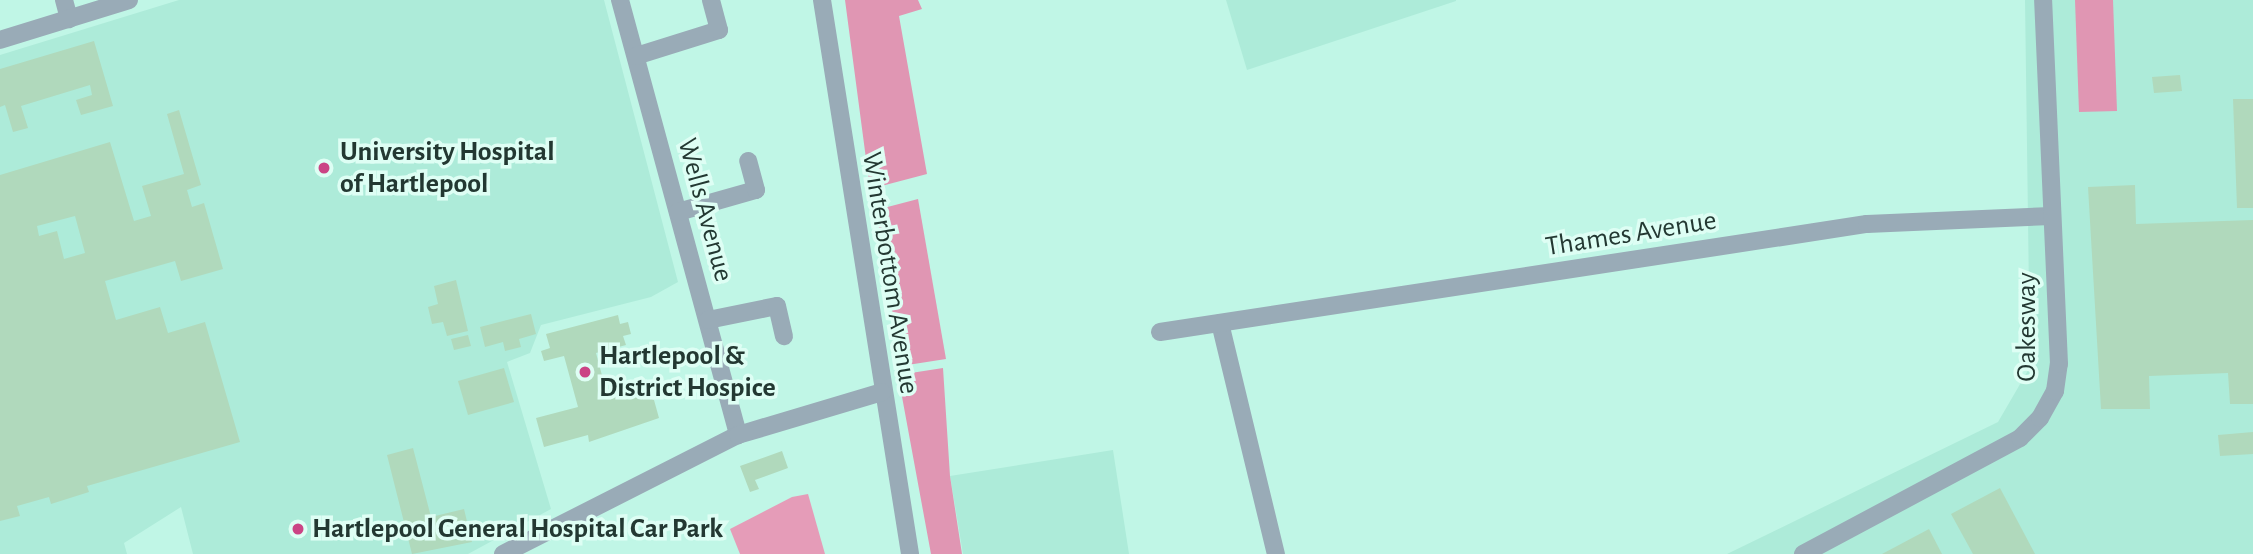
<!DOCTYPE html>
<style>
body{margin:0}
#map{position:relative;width:2253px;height:554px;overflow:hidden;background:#c0f6e6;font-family:"Alegreya Sans",sans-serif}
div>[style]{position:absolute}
.built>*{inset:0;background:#adebd9}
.green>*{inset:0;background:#e59cb8}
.forest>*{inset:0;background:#e096b3}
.building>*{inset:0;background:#b0d9bc}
.minor>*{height:18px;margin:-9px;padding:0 9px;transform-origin:9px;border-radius:9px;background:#99abb7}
.dots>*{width:19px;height:19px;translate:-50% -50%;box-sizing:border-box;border:4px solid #defef4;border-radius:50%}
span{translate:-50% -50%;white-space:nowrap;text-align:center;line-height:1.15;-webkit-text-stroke:7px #defef4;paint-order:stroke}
.poi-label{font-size:28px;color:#233832;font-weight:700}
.left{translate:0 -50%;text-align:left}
.street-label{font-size:28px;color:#233832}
</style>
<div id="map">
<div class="built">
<div style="clip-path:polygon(179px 0,604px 0,678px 282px,651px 297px,541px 325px,530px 353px,507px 362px,551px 509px,468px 554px,193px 554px,181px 507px,124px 543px,127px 554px,0 554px,0 55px)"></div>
<div style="clip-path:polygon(1226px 0,1456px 0,1456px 1px,1247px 70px)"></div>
<div style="clip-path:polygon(2025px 0,2253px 0,2253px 554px,1727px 554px,1998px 422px,2030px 367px)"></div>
<div style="clip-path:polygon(1113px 450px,1129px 554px,963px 554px,950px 476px)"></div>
</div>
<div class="green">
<div style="clip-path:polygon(808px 494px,825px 554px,740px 554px,730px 529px,792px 497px)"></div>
</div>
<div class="forest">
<div style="clip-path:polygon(845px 0,918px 0,922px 9px,899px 16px,927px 174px,870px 189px)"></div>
<div style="clip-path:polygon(2075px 0,2113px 0,2117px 111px,2079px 112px)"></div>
<div style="clip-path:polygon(918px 199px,946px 359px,901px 366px,876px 210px)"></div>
<div style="clip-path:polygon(943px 368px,950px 476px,962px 554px,931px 554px,898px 375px)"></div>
</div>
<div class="building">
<div style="clip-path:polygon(94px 41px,113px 106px,81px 115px,76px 100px,92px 95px,90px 85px,21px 106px,28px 128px,13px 132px,5px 105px,0 107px,0 69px)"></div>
<div style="clip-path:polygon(2180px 75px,2182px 91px,2154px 93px,2152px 77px)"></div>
<div style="clip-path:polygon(2233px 99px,2253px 99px,2253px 208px,2237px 208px)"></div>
<div style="clip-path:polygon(evenodd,179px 110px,201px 185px,187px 190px,192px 207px,204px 203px,223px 269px,181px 281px,175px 261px,105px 281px,116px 320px,160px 307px,168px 333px,205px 322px,240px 442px,87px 486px,89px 492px,51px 504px,49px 497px,17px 506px,20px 516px,0 521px,0 175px,110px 142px,134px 221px,151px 216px,142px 186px,184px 174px,167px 114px,179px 110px,75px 216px,85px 253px,64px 259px,57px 231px,39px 236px,37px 226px,75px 216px)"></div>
<div style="clip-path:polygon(2135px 185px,2136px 224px,2253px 220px,2253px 404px,2230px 404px,2228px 373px,2149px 376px,2150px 409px,2101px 409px,2088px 187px)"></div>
<div style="clip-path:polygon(456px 280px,468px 331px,447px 336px,443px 322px,432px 324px,428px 307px,438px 304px,434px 286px)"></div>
<div style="clip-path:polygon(531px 314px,536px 334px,519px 339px,521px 347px,505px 351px,503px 342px,485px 347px,480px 327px)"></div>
<div style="clip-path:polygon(618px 315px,620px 324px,628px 322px,631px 334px,623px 336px,626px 345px,596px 353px,607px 394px,649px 382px,659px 418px,589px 442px,588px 435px,544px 447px,536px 418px,578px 407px,564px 356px,544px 361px,541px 351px,550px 348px,546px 334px)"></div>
<div style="clip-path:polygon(468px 335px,471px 346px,454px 350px,451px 339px)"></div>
<div style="clip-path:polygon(504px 368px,514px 402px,468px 415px,458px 381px)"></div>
<div style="clip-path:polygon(2253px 432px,2253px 454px,2220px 456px,2218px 435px)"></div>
<div style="clip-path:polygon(413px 448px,431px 517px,464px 509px,472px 542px,412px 554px,387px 455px)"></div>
<div style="clip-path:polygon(782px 451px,788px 468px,755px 480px,759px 489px,750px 492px,740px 466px)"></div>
<div style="clip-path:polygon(2000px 488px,2035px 554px,1973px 554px,1951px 514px)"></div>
<div style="clip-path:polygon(1929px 529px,1942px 554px,1882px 554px)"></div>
</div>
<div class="minor">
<div style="left:64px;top:0;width:20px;rotate:75deg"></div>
<div style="left:620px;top:0;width:451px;rotate:74.8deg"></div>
<div style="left:822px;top:0;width:561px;rotate:80.97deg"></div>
<div style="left:0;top:40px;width:135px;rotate:-17.2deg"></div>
<div style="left:636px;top:56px;width:87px;rotate:-17.4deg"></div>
<div style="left:719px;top:30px;width:31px;rotate:-105deg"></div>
<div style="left:678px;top:212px;width:81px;rotate:-15.8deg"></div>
<div style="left:756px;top:190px;width:30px;rotate:-105deg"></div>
<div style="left:708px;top:320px;width:70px;rotate:-11.5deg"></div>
<div style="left:777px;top:306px;width:31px;rotate:77deg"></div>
<div style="left:1220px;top:323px;width:238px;rotate:76.4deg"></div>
<div style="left:1160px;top:332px;width:715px;rotate:-8.69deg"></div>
<div style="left:1867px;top:224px;width:184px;rotate:-2.5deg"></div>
<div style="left:503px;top:554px;width:263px;rotate:-26.9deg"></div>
<div style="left:738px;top:435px;width:150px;rotate:-16.6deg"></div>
<div style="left:1803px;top:554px;width:246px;rotate:-28.1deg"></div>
<div style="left:2020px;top:438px;width:28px;rotate:-45deg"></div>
<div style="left:2040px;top:418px;width:31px;rotate:-61deg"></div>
<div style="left:2055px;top:391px;width:27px;rotate:-82deg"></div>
<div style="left:2059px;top:364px;width:364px;rotate:-92.5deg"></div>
</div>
<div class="dots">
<div style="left:324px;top:168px;background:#cb4485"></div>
<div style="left:585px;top:372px;background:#cb4485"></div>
<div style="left:298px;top:529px;background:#cb4485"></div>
</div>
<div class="poi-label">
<span class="left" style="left:340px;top:168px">University Hospital<br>of Hartlepool</span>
<span class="left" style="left:599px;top:372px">Hartlepool &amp;<br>District Hospice</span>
<span class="left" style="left:312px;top:529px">Hartlepool General Hospital Car Park</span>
</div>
<div class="street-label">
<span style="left:705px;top:210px;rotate:75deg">Wells Avenue</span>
<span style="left:1631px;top:234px;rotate:-9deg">Thames Avenue</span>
<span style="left:890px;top:273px;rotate:81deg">Winterbottom Avenue</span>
<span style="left:2027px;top:327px;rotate:-90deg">Oakesway</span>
</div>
</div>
